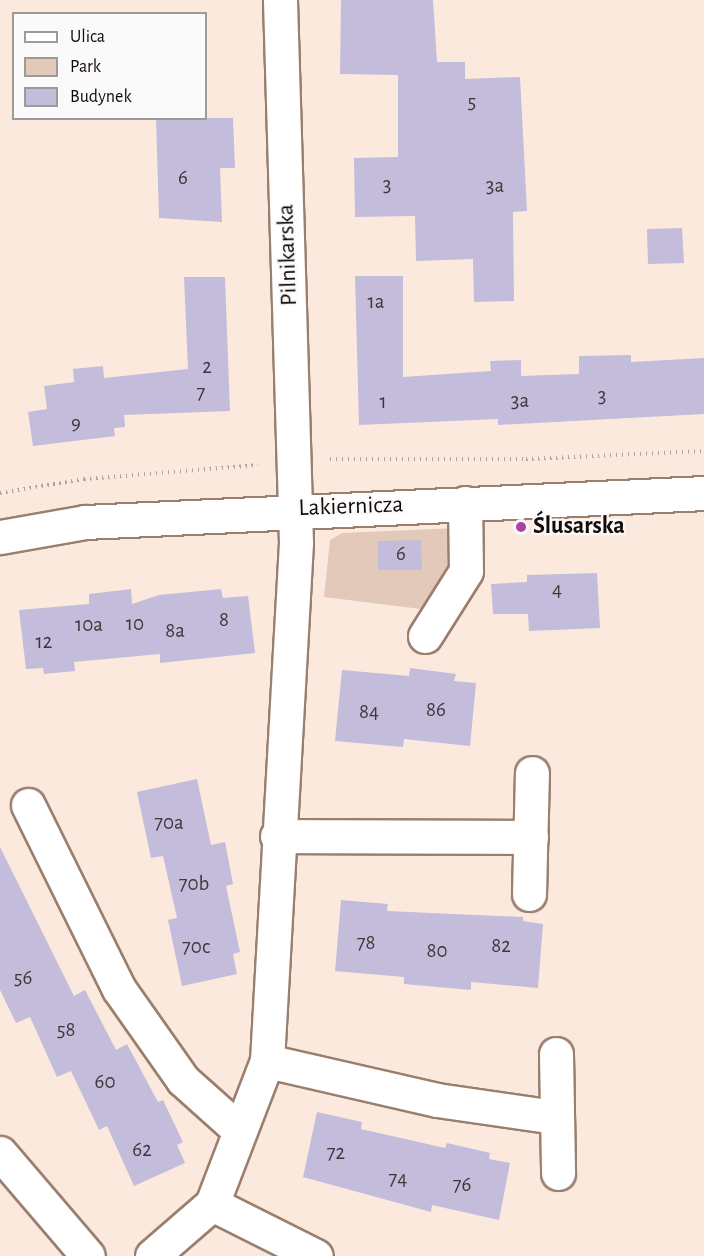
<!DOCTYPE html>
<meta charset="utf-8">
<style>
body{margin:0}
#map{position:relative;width:704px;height:1256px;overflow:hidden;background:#fce9de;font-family:"Alegreya Sans",sans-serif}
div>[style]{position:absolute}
.green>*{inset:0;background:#e2c9ba}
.building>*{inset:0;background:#c3bcda}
.path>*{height:4px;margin-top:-2px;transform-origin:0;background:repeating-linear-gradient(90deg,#b3a39a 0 1.5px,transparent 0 6px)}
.roads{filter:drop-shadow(2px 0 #9a7f6e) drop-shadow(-2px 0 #9a7f6e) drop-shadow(0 2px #9a7f6e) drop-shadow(0 -2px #9a7f6e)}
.minor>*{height:33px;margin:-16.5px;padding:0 16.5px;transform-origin:16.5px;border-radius:16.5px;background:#fff}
.dots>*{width:16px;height:16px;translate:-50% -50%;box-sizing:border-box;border:3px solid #fafafa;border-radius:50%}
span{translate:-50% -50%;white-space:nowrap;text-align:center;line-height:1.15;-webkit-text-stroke:4.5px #fafafa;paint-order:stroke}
.number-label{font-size:21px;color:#40373b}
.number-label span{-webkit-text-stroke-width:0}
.street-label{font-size:24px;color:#150b06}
.poi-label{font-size:24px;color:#150b06;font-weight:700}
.left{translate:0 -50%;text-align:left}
.legend{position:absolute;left:12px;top:12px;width:195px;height:108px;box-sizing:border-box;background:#fafafa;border:2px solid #9e9a98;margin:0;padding:8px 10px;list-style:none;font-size:18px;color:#150b06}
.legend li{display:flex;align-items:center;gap:12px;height:30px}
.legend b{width:30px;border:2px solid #9e9a98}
</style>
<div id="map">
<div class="green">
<div style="clip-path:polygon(457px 528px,457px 564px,429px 610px,324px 597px,330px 540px,342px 533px)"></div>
</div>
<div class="building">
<div style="clip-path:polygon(341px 0,433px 0,437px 62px,465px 62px,465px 79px,520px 77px,527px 211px,513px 212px,514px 301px,474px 302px,473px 259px,416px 261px,415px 216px,355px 217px,354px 158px,398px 157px,398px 75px,340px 74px)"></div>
<div style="clip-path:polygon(156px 118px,233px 118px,235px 168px,220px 168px,222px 222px,159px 218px)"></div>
<div style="clip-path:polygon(682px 228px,684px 263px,648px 264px,647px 229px)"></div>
<div style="clip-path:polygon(355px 276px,403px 276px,403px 377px,491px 371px,490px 361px,521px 360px,521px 376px,579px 374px,579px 356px,631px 355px,631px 362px,704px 358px,704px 414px,498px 425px,498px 419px,359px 425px)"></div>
<div style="clip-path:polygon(184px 277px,225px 277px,230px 411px,124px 415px,125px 427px,114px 428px,115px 436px,33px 446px,28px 412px,47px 409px,44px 386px,74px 382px,73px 369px,103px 366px,104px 378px,188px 369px)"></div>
<div style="clip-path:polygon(421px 540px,422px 570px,378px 570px,378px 541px)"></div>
<div style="clip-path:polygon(597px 573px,600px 628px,529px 631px,528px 614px,493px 614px,491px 584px,527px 582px,527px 575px)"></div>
<div style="clip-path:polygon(131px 589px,132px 604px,159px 595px,221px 589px,223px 598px,248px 596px,255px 653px,160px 663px,160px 654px,74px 662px,75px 671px,44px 674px,43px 668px,26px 669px,19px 610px,89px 604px,89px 594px)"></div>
<div style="clip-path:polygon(410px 668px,456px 674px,454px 681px,476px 683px,470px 746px,404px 739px,403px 747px,335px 741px,342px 670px,409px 676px)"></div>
<div style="clip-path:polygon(197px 779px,211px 845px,225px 842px,233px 884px,226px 886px,240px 952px,233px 954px,237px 974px,182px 986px,168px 920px,177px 918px,163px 856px,151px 858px,137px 792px)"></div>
<div style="clip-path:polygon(0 847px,74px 996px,85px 990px,116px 1050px,127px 1044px,158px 1102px,163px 1100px,183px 1142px,177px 1145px,185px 1163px,134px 1186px,107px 1126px,99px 1130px,71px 1071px,57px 1077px,30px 1017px,16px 1023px,0 990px)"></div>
<div style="clip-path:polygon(341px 900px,388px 904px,387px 911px,523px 917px,523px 921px,543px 924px,538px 988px,471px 982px,471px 990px,404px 984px,404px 977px,335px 971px)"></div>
<div style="clip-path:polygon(317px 1112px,362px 1122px,361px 1129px,445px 1148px,447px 1143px,490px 1153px,489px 1159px,510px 1163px,499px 1220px,432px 1205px,431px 1212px,303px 1177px)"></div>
</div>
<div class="path">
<div style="left:330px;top:459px;width:196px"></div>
<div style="left:526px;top:459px;width:178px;rotate:-2.6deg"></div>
<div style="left:0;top:493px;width:85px;rotate:-9.5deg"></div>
<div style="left:84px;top:479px;width:174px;rotate:-4.6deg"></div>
</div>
<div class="roads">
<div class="minor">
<div style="left:0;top:537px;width:86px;rotate:-10deg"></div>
<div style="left:85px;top:522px;width:620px;rotate:-2.68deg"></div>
<div style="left:425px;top:636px;width:77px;rotate:-57.8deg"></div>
<div style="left:466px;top:571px;width:68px;rotate:-90.8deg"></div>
<div style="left:28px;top:805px;width:205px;rotate:63.7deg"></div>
<div style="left:119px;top:989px;width:111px;rotate:54.9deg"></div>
<div style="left:183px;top:1080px;width:76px;rotate:41.8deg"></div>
<div style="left:277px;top:836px;width:254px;rotate:0.2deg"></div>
<div style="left:529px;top:894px;width:121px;rotate:-88.6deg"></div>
<div style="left:556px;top:1054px;width:119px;rotate:89deg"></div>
<div style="left:267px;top:1061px;width:174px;rotate:12.9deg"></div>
<div style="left:437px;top:1100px;width:119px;rotate:8.2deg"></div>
<div style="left:0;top:1153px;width:135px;rotate:49.5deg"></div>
<div style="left:212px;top:1204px;width:116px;rotate:26.6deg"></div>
<div style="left:152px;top:1256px;width:79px;rotate:-40.9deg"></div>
<div style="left:212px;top:1204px;width:153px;rotate:-69deg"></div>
<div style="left:267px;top:1061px;width:519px;rotate:-86.8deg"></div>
<div style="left:296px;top:543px;width:543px;rotate:-91.69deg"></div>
</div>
</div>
<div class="dots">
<div style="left:521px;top:527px;background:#ab42a3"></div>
</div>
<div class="number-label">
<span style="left:472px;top:102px">5</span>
<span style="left:183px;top:178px">6</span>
<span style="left:387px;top:185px">3</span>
<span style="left:495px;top:186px">3a</span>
<span style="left:376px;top:302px">1a</span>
<span style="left:207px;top:367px">2</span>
<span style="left:201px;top:393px">7</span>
<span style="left:602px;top:396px">3</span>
<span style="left:520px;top:401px">3a</span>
<span style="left:383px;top:402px">1</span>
<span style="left:76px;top:423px">9</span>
<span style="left:401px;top:554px">6</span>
<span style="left:557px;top:590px">4</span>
<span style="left:224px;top:620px">8</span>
<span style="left:135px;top:624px">10</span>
<span style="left:89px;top:625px">10a</span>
<span style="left:175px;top:631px">8a</span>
<span style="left:44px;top:642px">12</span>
<span style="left:436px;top:710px">86</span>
<span style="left:369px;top:712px">84</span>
<span style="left:169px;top:823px">70a</span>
<span style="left:194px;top:884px">70b</span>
<span style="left:366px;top:943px">78</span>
<span style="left:501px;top:946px">82</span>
<span style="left:196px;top:947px">70c</span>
<span style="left:437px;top:951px">80</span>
<span style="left:23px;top:978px">56</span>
<span style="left:66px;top:1030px">58</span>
<span style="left:105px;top:1082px">60</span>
<span style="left:142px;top:1150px">62</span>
<span style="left:336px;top:1153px">72</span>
<span style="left:398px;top:1179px">74</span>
<span style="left:462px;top:1185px">76</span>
</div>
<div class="street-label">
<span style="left:288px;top:255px;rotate:-92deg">Pilnikarska</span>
<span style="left:351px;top:507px;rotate:-2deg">Lakiernicza</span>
</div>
<div class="poi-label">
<span class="left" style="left:533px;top:527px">Ślusarska</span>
</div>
<ul class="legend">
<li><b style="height:8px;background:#fff"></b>Ulica</li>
<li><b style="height:16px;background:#e2c9ba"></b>Park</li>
<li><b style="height:16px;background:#c3bcda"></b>Budynek</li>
</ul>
</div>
